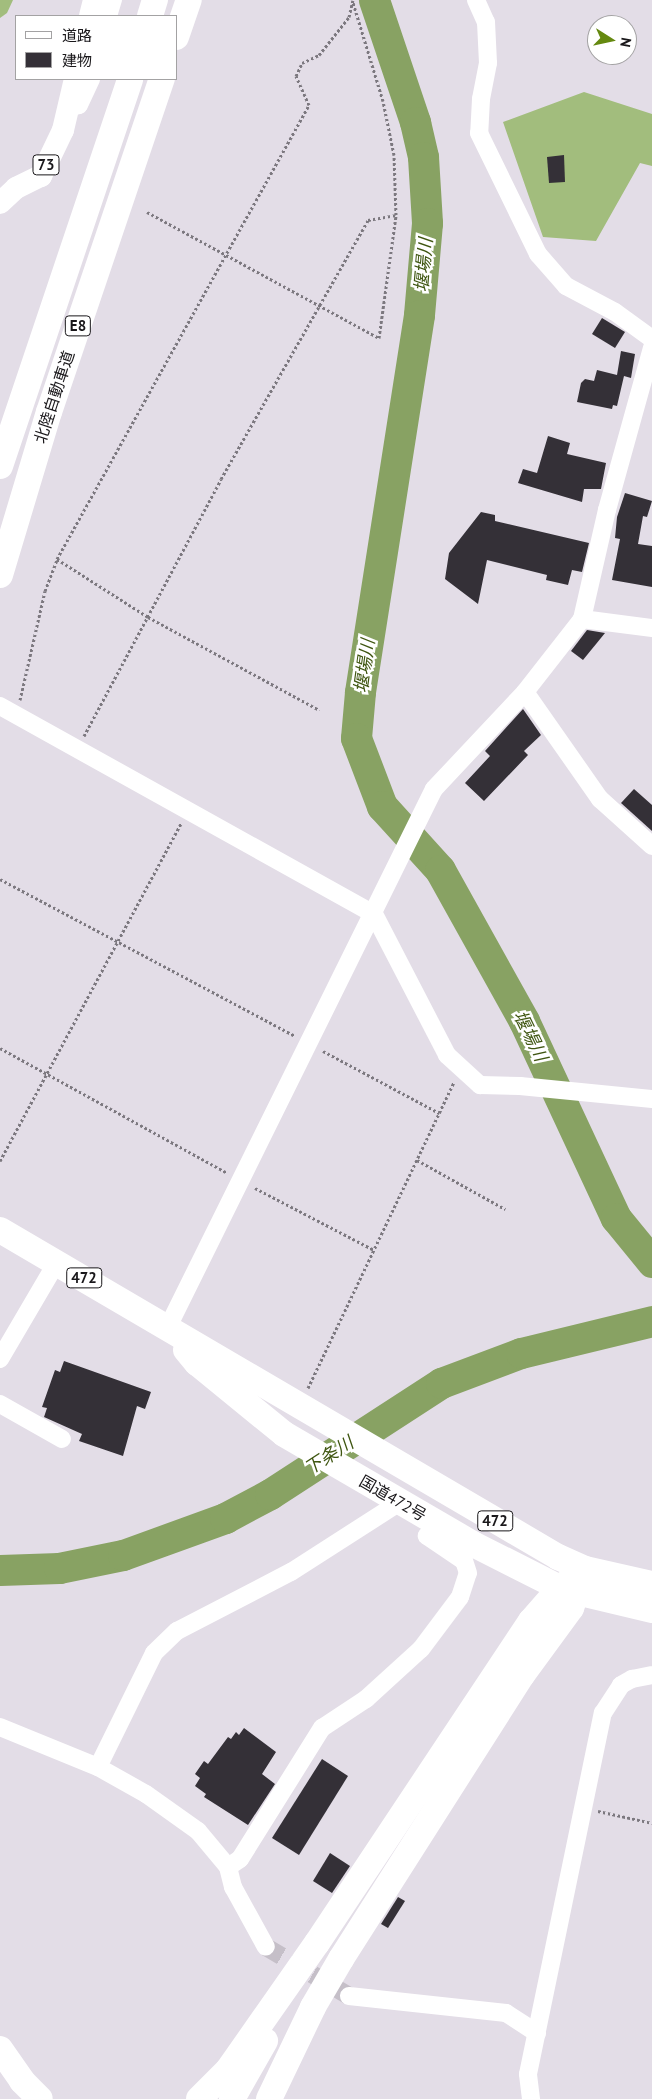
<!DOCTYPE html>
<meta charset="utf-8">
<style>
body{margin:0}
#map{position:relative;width:652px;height:2099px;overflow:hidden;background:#e3dde7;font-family:"PT Sans","Noto Sans JP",sans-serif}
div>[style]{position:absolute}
.forest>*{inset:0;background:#a2bd7d}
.river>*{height:31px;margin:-15.5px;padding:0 15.5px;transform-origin:15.5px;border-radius:15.5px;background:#88a263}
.building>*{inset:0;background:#343037}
.minor-tunnel>*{height:18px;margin-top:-9px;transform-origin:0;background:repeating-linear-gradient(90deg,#c5bfc8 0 18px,transparent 0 27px)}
.path>*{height:3px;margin-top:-1.5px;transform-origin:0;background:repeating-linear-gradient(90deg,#7c787f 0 2.5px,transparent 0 5px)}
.minor>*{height:18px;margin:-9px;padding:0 9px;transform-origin:9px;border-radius:9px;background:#fff}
.major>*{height:22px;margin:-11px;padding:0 11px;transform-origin:11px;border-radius:11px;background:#fff}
.highway>*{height:26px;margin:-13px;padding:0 13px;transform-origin:13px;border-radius:13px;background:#fff}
span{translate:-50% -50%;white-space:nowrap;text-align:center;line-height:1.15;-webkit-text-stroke:5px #fff;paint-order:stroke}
.shield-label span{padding:1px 4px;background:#fff;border:1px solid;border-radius:4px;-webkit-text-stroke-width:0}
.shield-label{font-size:15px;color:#19171a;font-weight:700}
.street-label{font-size:16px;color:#19171a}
.water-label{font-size:18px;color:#3f5611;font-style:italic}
.legend{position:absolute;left:15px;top:15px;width:162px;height:65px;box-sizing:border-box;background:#fff;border:1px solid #a3a2a3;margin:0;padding:6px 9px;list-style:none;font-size:15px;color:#19171a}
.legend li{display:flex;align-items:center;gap:10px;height:25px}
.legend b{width:25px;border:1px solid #a3a2a3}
.north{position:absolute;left:587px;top:15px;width:50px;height:50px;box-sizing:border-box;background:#fff;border:1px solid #a3a2a3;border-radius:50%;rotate:100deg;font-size:14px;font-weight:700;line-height:20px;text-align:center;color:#19171a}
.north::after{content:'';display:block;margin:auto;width:18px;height:22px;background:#658910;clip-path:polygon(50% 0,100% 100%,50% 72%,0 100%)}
</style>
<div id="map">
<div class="forest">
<div style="clip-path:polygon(0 0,13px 0,7px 13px,0 18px)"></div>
<div style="clip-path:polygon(584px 92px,652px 114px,652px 166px,640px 163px,596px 241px,543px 237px,503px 122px)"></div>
</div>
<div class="river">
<div style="left:374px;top:0;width:129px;rotate:71.4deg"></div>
<div style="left:415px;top:122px;width:36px;rotate:77deg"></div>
<div style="left:423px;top:157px;width:66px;rotate:86.5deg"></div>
<div style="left:427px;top:223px;width:92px;rotate:95deg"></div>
<div style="left:419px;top:315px;width:382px;rotate:98.9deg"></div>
<div style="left:360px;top:692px;width:46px;rotate:95deg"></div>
<div style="left:356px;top:738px;width:73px;rotate:69.1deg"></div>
<div style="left:382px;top:806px;width:86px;rotate:47.8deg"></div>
<div style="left:440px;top:870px;width:173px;rotate:60.9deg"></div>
<div style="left:524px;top:1021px;width:217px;rotate:65deg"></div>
<div style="left:616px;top:1218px;width:57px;rotate:50.7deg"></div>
<div style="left:0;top:1570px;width:59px;rotate:-1.9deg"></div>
<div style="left:59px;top:1568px;width:65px;rotate:-11.5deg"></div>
<div style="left:123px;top:1555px;width:109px;rotate:-19.9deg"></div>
<div style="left:225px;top:1518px;width:51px;rotate:-28.1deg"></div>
<div style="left:270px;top:1494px;width:204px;rotate:-33deg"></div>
<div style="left:441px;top:1383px;width:85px;rotate:-20.6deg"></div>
<div style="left:521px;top:1353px;width:135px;rotate:-13.7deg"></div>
</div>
<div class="building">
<div style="clip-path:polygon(564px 155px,565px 182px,549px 183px,547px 157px)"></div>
<div style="clip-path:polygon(602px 318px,625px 332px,615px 348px,592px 334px)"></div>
<div style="clip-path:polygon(621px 351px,635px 354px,631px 378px,624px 376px,617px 406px,613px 405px,612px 409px,577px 402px,581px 383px,585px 379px,594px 381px,597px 370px,617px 375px)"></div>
<div style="clip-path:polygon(548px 436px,570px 443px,567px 454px,606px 463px,601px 489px,584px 489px,582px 502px,518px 483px,523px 469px,537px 473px)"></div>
<div style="clip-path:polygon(625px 493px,652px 501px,647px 517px,643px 516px,638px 544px,652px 546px,652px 587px,612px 580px,620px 539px,615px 538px,617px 517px)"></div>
<div style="clip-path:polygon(481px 512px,495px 515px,495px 521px,589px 543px,582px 572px,572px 570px,568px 585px,546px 580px,547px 575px,487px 560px,478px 604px,445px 579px,449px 553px)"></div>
<div style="clip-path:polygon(587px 630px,605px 633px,583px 660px,571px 651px)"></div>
<div style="clip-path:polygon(523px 709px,541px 735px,524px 751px,528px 755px,484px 801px,465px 783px,490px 756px,485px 751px)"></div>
<div style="clip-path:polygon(634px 789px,652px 805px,652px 831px,621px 803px)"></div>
<div style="clip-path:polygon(64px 1361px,151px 1392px,145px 1409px,137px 1406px,123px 1456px,79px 1441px,82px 1434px,44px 1417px,47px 1408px,42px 1407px,55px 1370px,60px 1372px)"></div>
<div style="clip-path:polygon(244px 1728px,276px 1752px,262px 1774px,275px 1784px,248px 1825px,204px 1797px,206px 1794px,195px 1786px,200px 1778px,195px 1774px,204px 1761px,208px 1764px,228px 1737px,231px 1739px,236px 1732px,239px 1735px)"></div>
<div style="clip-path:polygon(322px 1759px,348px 1776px,299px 1855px,272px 1838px)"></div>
<div style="clip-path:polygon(330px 1853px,350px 1866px,332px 1893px,313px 1881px)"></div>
<div style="clip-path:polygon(398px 1897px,405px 1901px,388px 1928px,381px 1924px)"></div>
</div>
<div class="minor-tunnel">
<div style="left:266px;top:1947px;width:96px;rotate:30.6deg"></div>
</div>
<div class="path">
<div style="left:147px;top:212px;width:264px;rotate:28.5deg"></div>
<div style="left:379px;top:338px;width:124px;rotate:-82.1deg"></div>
<div style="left:396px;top:215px;width:60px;rotate:-91.9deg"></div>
<div style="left:394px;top:155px;width:55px;rotate:-101.5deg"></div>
<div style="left:383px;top:101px;width:103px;rotate:-106.9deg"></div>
<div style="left:57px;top:559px;width:108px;rotate:32.5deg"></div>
<div style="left:148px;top:617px;width:195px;rotate:28.5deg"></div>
<div style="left:20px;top:700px;width:112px;rotate:-77.1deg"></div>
<div style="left:45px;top:591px;width:34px;rotate:-69deg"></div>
<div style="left:57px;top:559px;width:519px;rotate:-60.97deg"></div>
<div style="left:309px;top:105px;width:32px;rotate:-114deg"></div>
<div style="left:296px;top:76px;width:14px;rotate:-65deg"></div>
<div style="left:302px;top:63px;width:19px;rotate:-25deg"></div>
<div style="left:319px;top:55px;width:48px;rotate:-51.7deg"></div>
<div style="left:349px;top:17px;width:17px;rotate:-77deg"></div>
<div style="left:84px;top:736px;width:291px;rotate:-61.9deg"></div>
<div style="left:221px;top:479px;width:298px;rotate:-60.4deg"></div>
<div style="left:368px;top:220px;width:28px;rotate:-10deg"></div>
<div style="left:0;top:879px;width:334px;rotate:28deg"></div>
<div style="left:0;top:1048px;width:259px;rotate:28.8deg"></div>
<div style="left:323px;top:1051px;width:132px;rotate:28.1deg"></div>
<div style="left:417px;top:1160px;width:101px;rotate:29.1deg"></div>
<div style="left:0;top:1161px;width:383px;rotate:-61.8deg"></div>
<div style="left:255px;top:1188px;width:134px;rotate:27.5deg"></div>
<div style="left:308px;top:1388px;width:339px;rotate:-64.5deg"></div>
<div style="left:598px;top:1811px;width:55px;rotate:12.5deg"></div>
</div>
<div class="minor">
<div style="left:476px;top:0;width:24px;rotate:66deg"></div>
<div style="left:486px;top:22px;width:41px;rotate:87.2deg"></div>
<div style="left:488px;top:63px;width:37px;rotate:101deg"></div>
<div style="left:481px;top:99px;width:34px;rotate:93deg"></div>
<div style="left:479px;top:133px;width:135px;rotate:64deg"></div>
<div style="left:538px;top:254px;width:43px;rotate:48.8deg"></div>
<div style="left:566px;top:286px;width:55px;rotate:28deg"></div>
<div style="left:615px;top:312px;width:46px;rotate:36.1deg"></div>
<div style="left:108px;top:16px;width:17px;rotate:-73deg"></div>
<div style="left:68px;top:108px;width:11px;rotate:-15deg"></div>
<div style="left:79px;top:105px;width:29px;rotate:-65deg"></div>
<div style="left:582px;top:619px;width:71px;rotate:7.3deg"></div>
<div style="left:525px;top:692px;width:131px;rotate:55deg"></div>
<div style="left:600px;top:799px;width:70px;rotate:42.1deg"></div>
<div style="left:0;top:706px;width:428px;rotate:29.1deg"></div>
<div style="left:374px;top:914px;width:159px;rotate:62.6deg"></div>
<div style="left:447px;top:1055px;width:45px;rotate:42.3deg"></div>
<div style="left:480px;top:1085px;width:40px;rotate:1.4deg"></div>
<div style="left:520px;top:1086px;width:133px;rotate:5.6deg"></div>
<div style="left:167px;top:1329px;width:602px;rotate:-63.69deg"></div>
<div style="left:434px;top:789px;width:133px;rotate:-46.8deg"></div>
<div style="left:525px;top:692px;width:93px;rotate:-52deg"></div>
<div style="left:582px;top:619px;width:112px;rotate:-77.1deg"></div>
<div style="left:607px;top:510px;width:168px;rotate:-74.5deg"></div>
<div style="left:0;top:1359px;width:113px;rotate:-59.6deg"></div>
<div style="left:0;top:1404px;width:71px;rotate:29.4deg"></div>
<div style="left:0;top:1727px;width:106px;rotate:22.2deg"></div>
<div style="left:98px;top:1767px;width:55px;rotate:29.4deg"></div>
<div style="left:146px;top:1794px;width:64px;rotate:35.4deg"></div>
<div style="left:198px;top:1831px;width:47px;rotate:50.2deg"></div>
<div style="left:228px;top:1867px;width:21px;rotate:76deg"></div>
<div style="left:233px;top:1887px;width:68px;rotate:61.2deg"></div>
<div style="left:98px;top:1767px;width:127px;rotate:-63.8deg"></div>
<div style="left:154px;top:1653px;width:32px;rotate:-44deg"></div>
<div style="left:177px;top:1631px;width:128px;rotate:-27.4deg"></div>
<div style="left:291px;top:1572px;width:130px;rotate:-32.7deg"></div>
<div style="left:228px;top:1867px;width:14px;rotate:-34deg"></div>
<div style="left:240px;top:1859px;width:155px;rotate:-58deg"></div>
<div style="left:322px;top:1728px;width:53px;rotate:-33.4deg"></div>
<div style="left:366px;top:1699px;width:74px;rotate:-42.3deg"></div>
<div style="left:421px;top:1649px;width:65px;rotate:-53.1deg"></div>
<div style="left:460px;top:1597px;width:25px;rotate:-72deg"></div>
<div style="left:468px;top:1573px;width:13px;rotate:-108deg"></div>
<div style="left:464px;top:1561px;width:45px;rotate:-146deg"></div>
<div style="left:427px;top:1536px;width:16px;rotate:-55deg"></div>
<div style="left:349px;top:1996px;width:158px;rotate:6.2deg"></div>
<div style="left:506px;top:2013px;width:37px;rotate:33deg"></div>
<div style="left:531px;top:2099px;width:25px;rotate:-97deg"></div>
<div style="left:528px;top:2074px;width:369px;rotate:-78.3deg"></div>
<div style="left:603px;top:1713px;width:33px;rotate:-57deg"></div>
<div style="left:621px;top:1685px;width:13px;rotate:-29deg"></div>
<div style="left:632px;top:1679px;width:20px;rotate:-11deg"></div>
</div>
<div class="major">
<div style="left:90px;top:16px;width:16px;rotate:-76deg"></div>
<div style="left:0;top:203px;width:22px;rotate:-43deg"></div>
<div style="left:16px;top:188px;width:28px;rotate:-26deg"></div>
<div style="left:41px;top:176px;width:51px;rotate:-64.4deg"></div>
<div style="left:63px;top:130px;width:52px;rotate:-76.8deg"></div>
</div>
<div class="highway">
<div style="left:150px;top:16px;width:17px;rotate:-73deg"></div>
<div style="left:176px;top:37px;width:39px;rotate:-71deg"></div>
<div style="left:0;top:466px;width:408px;rotate:-71.4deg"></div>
<div style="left:0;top:575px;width:170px;rotate:-73.3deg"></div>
<div style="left:49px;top:412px;width:352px;rotate:-71.3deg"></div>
<div style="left:0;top:1230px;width:647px;rotate:30.37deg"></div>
<div style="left:558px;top:1557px;width:30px;rotate:24deg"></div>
<div style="left:585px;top:1569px;width:69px;rotate:12.6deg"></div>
<div style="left:186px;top:1350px;width:17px;rotate:50deg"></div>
<div style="left:197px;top:1363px;width:112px;rotate:39.2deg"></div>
<div style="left:284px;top:1434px;width:219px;rotate:30.2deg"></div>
<div style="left:473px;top:1544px;width:97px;rotate:26.8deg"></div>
<div style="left:560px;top:1588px;width:95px;rotate:13.4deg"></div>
<div style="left:0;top:2049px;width:39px;rotate:55deg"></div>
<div style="left:22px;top:2081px;width:25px;rotate:45deg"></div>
<div style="left:199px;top:2099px;width:41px;rotate:-45deg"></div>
<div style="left:228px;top:2070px;width:155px;rotate:-55deg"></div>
<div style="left:317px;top:1943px;width:387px;rotate:-56.4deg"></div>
<div style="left:531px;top:1621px;width:44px;rotate:-48.7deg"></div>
<div style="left:560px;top:1588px;width:31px;rotate:-37deg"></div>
<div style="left:232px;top:2099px;width:67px;rotate:-60.4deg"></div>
<div style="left:269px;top:2099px;width:102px;rotate:-64.4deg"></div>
<div style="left:313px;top:2007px;width:56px;rotate:-59.7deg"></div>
<div style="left:341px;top:1959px;width:337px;rotate:-57.5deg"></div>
<div style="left:522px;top:1675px;width:83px;rotate:-53.8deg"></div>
<div style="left:571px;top:1608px;width:41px;rotate:-70.3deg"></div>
</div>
<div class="shield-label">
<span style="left:46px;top:165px">73</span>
<span style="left:78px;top:326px">E8</span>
<span style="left:84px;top:1278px">472</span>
<span style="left:495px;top:1521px">472</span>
</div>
<div class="street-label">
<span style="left:54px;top:397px;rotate:-72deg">北陸自動車道</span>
<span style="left:393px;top:1498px;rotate:30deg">国道472号</span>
</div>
<div class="water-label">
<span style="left:424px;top:265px;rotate:-85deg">堰場川</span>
<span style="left:365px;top:666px;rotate:-82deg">堰場川</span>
<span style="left:530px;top:1036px;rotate:64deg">堰場川</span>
<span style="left:329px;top:1456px;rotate:-33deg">下条川</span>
</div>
<ul class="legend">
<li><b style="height:6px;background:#fff"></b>道路</li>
<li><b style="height:14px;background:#343037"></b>建物</li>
</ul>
<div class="north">N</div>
</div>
